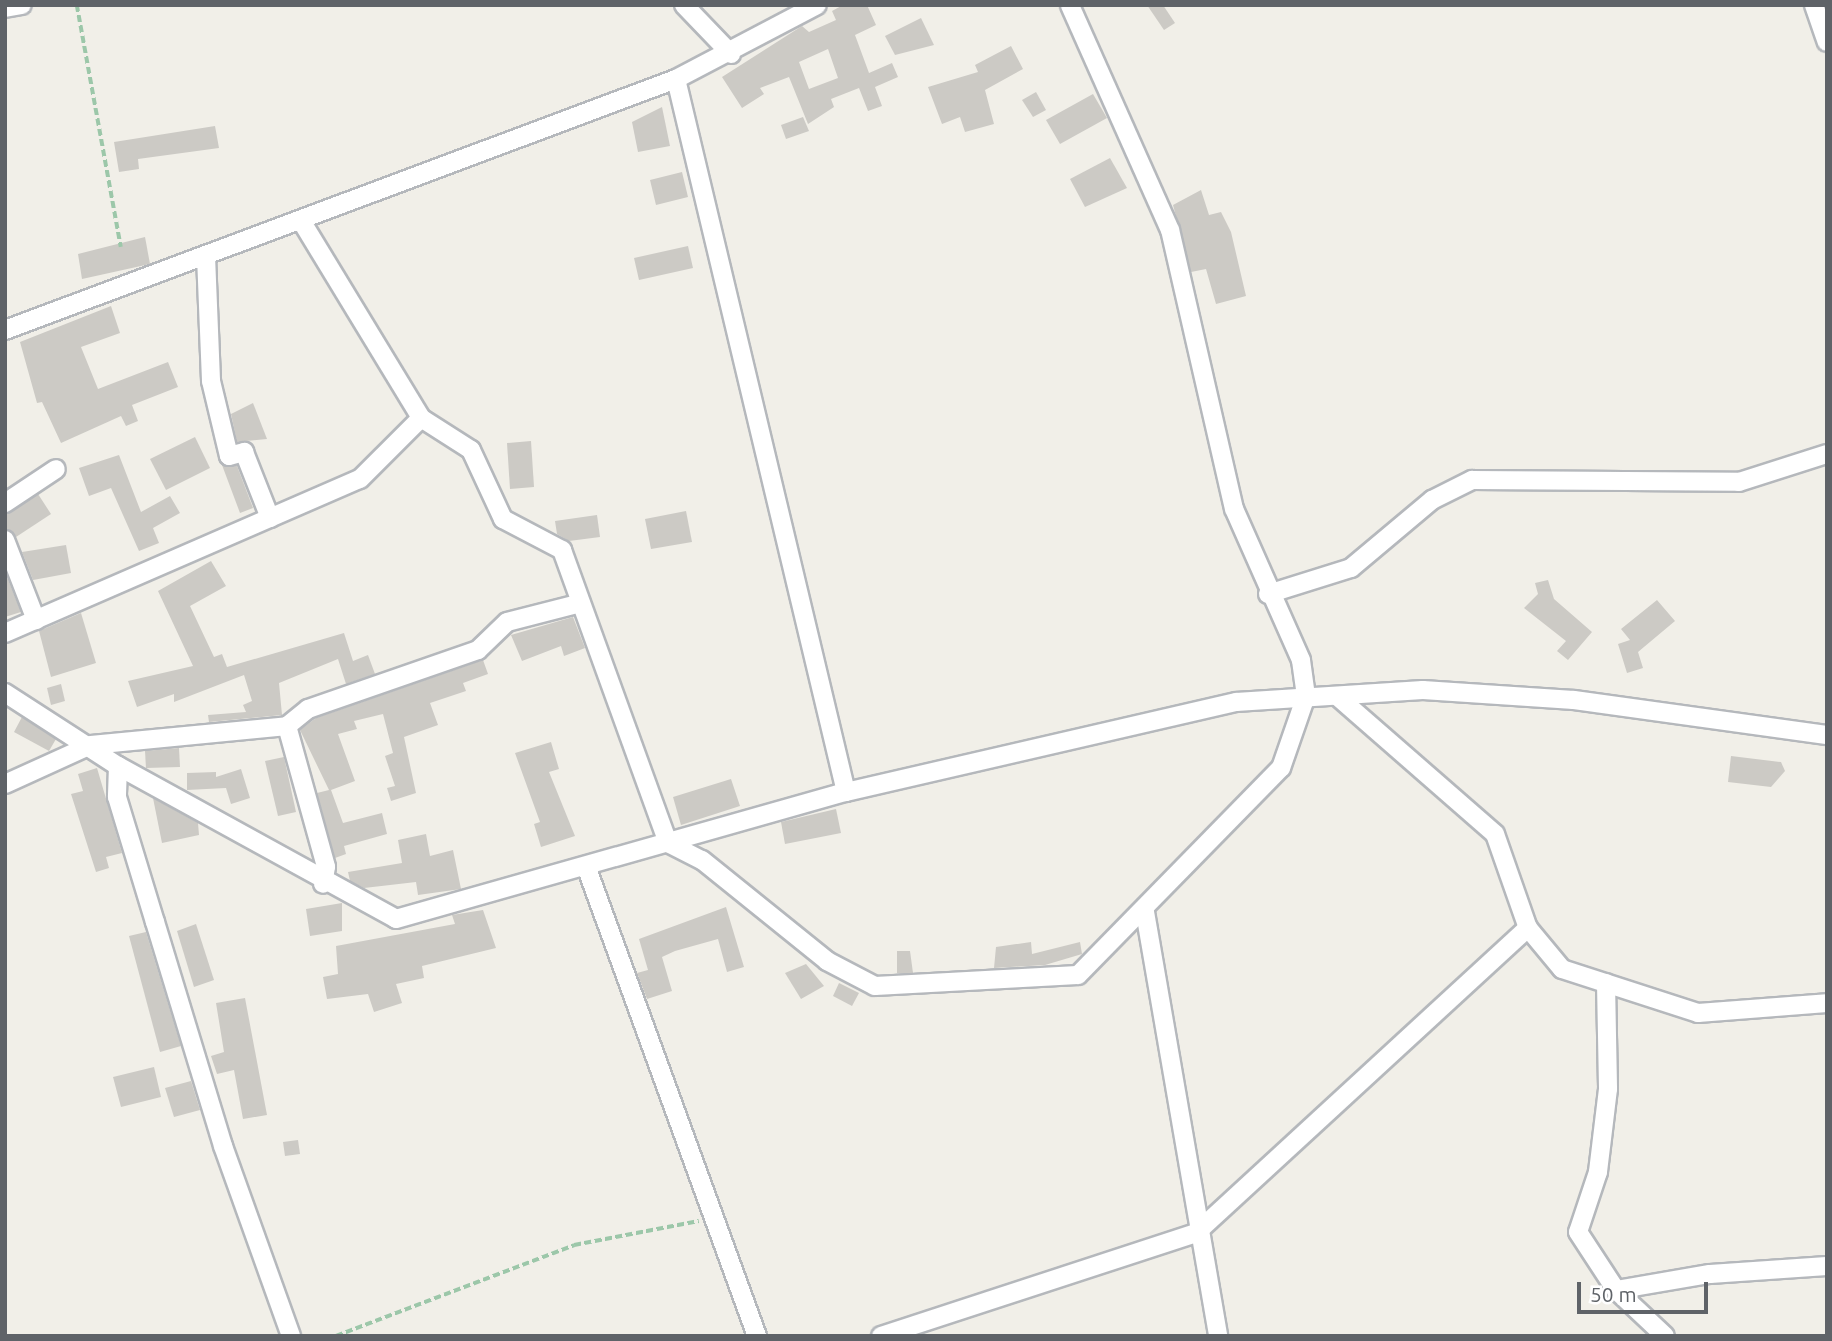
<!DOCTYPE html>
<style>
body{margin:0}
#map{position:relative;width:1832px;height:1341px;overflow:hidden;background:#f1efe8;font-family:Ubuntu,sans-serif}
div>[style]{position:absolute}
.building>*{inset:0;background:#cccac5}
.path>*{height:3.5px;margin-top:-1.75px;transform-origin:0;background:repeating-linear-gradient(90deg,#9cc7a9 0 7px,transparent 0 10.5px)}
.roads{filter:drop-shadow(2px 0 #b5b8bc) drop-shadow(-2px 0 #b5b8bc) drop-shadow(0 2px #b5b8bc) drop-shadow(0 -2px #b5b8bc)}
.minor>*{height:18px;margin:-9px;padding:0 9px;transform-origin:9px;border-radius:9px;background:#fff}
span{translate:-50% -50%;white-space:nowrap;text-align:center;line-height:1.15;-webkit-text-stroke:5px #fff;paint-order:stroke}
.frame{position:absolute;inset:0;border:7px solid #5f6368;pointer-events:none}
.scale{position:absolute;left:1577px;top:1282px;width:131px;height:32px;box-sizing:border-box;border:4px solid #5f6368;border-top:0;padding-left:9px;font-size:21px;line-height:24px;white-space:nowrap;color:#5f6368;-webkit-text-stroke:5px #fff;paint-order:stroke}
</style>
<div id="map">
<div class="building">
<div style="clip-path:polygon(evenodd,843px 5px,867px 5px,876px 25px,855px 35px,869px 73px,892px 63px,898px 77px,875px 87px,882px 106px,868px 111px,859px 88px,831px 99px,834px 107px,808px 124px,789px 77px,760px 88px,764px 94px,742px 108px,722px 77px,802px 26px,809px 32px,836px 20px,832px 11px,843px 5px,828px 49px,838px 78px,809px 89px,799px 62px,828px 49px)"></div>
<div style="clip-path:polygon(1147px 5px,1163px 5px,1175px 23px,1164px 30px)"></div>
<div style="clip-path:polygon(921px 18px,934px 45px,895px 55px,885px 36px)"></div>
<div style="clip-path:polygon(1011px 46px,1023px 69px,985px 90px,994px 124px,965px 132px,960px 117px,942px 124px,928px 87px,978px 72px,975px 65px)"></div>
<div style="clip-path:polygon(1036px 92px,1046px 110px,1033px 117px,1022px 100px)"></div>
<div style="clip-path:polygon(1093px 94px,1107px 118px,1060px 144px,1046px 120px)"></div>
<div style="clip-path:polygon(662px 107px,670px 146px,638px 152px,632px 122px)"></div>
<div style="clip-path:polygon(803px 117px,809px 131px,786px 139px,781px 125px)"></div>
<div style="clip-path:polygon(215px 126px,219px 148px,138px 159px,139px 169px,119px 172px,114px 142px)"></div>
<div style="clip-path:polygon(1110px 158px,1127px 188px,1085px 207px,1070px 179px)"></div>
<div style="clip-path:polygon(682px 172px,688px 197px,656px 205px,650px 180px)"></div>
<div style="clip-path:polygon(1201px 190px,1209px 215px,1221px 212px,1231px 232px,1246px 296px,1216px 304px,1206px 269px,1191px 272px,1173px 205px)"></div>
<div style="clip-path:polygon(145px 237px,150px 264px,82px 279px,78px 254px)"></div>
<div style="clip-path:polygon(688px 246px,693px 268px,639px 280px,634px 258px)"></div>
<div style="clip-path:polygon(111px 306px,120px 333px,81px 347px,98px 389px,168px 362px,178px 387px,132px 405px,138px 421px,126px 426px,121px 416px,61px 443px,42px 402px,37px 403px,20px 342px)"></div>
<div style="clip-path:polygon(253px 403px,267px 439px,237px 442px,231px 414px)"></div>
<div style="clip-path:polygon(195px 437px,210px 468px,166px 490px,150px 459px)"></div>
<div style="clip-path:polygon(531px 441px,534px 487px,510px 489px,507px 443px)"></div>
<div style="clip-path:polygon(119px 455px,141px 512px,170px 496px,180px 513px,153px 528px,159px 543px,139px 551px,111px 488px,89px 496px,79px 468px)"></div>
<div style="clip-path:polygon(222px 465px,237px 466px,253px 508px,240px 513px)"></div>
<div style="clip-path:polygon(38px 494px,51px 514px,16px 537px,5px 529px,5px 514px)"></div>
<div style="clip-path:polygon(686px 511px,692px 542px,651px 549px,645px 519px)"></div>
<div style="clip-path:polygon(597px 515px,600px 537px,569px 541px,557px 534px,555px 521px)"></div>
<div style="clip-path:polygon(66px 545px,71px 573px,33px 580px,22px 552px)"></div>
<div style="clip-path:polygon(211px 561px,226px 586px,190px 606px,214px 657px,222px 654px,227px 667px,344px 633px,353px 661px,368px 655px,375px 674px,346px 684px,338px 659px,279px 683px,282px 715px,209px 722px,208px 715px,246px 712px,243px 705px,252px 701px,244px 675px,174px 702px,174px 694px,137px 707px,128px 681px,193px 666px,158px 591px)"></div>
<div style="clip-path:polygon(5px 572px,21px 612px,5px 617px)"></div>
<div style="clip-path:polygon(1548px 580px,1554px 599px,1592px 632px,1568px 660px,1557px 651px,1566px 641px,1524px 608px,1538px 594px,1535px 583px)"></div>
<div style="clip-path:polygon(1657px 600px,1675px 621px,1638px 652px,1643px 668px,1627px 673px,1618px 644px,1630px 640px,1621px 629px)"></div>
<div style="clip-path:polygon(81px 613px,96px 663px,51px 677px,39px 631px)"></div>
<div style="clip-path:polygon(573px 617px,585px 648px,564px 656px,561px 646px,522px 661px,511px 635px)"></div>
<div style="clip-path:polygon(483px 660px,488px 674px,463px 683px,466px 691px,430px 703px,438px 725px,404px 737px,416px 793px,391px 801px,387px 788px,395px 786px,385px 756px,393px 753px,383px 714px,354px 721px,357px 729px,338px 734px,355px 781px,331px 790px,343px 823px,382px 813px,387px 834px,344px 846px,346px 854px,335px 858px,317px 793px,329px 790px,300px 730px,316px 718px)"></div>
<div style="clip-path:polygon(61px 684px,65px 701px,51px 705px,47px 688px)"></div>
<div style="clip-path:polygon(22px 717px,56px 739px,49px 751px,14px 732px)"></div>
<div style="clip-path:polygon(551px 742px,559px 769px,549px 772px,575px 836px,541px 847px,534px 824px,540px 822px,515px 753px)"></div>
<div style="clip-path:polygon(179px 748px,180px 767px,146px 768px,145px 751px)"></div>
<div style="clip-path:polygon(1731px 756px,1781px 762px,1785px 771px,1771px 787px,1728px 782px)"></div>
<div style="clip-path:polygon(284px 757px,296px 812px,278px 816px,265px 761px)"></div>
<div style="clip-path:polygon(97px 768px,122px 853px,106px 857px,109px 868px,96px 872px,71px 794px,83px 791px,78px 774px)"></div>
<div style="clip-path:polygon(241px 769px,250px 798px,231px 804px,226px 788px,187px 790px,187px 773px,216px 772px,216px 777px)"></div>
<div style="clip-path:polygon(731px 779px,740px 806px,681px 825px,673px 797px)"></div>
<div style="clip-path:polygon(153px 798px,198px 823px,199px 835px,162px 843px)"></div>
<div style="clip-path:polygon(836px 809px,841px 833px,785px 844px,781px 822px)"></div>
<div style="clip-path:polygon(426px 834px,430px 856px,453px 850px,461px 889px,418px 895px,416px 882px,364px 888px,350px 881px,348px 872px,402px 863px,398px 840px)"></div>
<div style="clip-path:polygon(342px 903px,342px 931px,310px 936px,306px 909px)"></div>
<div style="clip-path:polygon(726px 907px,744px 967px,727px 972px,718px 939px,675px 951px,662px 957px,672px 991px,647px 999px,637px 973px,648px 970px,639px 939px)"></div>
<div style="clip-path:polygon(483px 910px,496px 948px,422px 966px,424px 978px,396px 984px,402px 1003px,374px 1012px,368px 994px,327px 999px,323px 977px,338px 974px,336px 946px,455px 924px,452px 915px)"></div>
<div style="clip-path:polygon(196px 924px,214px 980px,194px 987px,177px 931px)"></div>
<div style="clip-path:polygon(146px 932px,181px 1046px,160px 1052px,129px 936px)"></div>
<div style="clip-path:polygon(1031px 942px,1032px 954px,1080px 942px,1082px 954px,1045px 965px,994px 968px,996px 947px)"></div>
<div style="clip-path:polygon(897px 951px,910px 951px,913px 973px,897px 973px)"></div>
<div style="clip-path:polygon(806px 964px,824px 986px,801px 999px,785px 973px)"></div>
<div style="clip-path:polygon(839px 983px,859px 993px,852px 1006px,833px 996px)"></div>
<div style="clip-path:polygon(245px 998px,267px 1115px,243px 1119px,234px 1070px,217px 1074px,211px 1056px,224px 1052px,216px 1003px)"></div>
<div style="clip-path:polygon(154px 1067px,161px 1097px,121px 1107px,113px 1077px)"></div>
<div style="clip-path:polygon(191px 1081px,200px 1110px,174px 1117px,165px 1088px)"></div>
<div style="clip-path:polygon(298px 1140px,300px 1154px,285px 1156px,283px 1142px)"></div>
</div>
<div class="path">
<div style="left:77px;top:5px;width:246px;rotate:79.7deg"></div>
<div style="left:336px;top:1336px;width:255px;rotate:-20.9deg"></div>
<div style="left:574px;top:1245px;width:127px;rotate:-10.9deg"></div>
</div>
<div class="roads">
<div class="minor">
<div style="left:684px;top:5px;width:68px;rotate:46.2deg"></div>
<div style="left:1814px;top:5px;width:39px;rotate:71deg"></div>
<div style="left:5px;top:8px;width:17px;rotate:-10deg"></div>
<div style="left:676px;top:79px;width:733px;rotate:76.59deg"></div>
<div style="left:302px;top:222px;width:229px;rotate:58.7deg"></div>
<div style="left:421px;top:418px;width:59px;rotate:32.6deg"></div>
<div style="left:471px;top:450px;width:76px;rotate:65.1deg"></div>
<div style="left:503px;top:519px;width:67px;rotate:27.7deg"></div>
<div style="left:562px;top:550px;width:312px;rotate:70.1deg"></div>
<div style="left:668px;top:843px;width:38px;rotate:27deg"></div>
<div style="left:702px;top:860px;width:161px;rotate:38.9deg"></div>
<div style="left:827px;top:961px;width:54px;rotate:27.5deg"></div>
<div style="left:875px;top:986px;width:203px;rotate:-3.1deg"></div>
<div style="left:1078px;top:975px;width:290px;rotate:-45.6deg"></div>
<div style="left:1281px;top:768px;width:76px;rotate:-70.9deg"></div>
<div style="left:1306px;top:696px;width:36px;rotate:-98deg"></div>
<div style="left:1301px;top:660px;width:165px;rotate:-113.9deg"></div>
<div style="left:1234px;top:509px;width:286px;rotate:-102.9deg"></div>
<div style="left:1170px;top:230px;width:246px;rotate:-114deg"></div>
<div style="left:206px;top:256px;width:125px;rotate:87.7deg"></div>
<div style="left:211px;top:381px;width:77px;rotate:76.5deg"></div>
<div style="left:229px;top:456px;width:16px;rotate:-15deg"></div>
<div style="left:244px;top:452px;width:71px;rotate:68.5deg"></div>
<div style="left:5px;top:330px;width:716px;rotate:-20.51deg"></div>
<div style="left:676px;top:79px;width:159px;rotate:-27.7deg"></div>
<div style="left:5px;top:503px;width:61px;rotate:-33.7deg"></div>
<div style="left:5px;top:540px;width:86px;rotate:68.8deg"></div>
<div style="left:1268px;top:594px;width:87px;rotate:-17.4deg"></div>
<div style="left:1351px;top:568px;width:106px;rotate:-40deg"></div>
<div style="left:1432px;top:500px;width:45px;rotate:-26.6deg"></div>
<div style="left:1472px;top:480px;width:267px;rotate:0.4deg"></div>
<div style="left:1739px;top:482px;width:92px;rotate:-17.7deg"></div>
<div style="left:5px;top:633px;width:387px;rotate:-23.5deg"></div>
<div style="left:360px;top:479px;width:86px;rotate:-45deg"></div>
<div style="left:5px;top:693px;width:135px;rotate:32.9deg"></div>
<div style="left:118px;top:766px;width:317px;rotate:28.8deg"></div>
<div style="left:396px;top:919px;width:468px;rotate:-15.8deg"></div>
<div style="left:846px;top:792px;width:400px;rotate:-13deg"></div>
<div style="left:1236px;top:702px;width:187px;rotate:-3.7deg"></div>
<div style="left:1423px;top:690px;width:151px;rotate:3.8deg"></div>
<div style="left:1574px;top:700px;width:255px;rotate:7.9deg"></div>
<div style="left:1338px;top:697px;width:208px;rotate:41.1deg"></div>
<div style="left:1495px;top:834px;width:100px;rotate:70.7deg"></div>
<div style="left:1528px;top:928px;width:53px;rotate:50.3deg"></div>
<div style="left:1562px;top:969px;width:143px;rotate:17.9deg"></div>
<div style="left:1698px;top:1013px;width:129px;rotate:-4.4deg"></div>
<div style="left:287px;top:726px;width:146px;rotate:74.5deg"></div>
<div style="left:326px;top:867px;width:17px;rotate:100deg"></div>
<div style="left:118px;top:766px;width:31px;rotate:92deg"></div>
<div style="left:117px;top:797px;width:131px;rotate:73.1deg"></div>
<div style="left:155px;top:922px;width:234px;rotate:73.1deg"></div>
<div style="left:223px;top:1146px;width:202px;rotate:70.3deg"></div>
<div style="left:5px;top:784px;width:94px;rotate:-24.4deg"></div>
<div style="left:91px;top:745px;width:197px;rotate:-5.5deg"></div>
<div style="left:287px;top:726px;width:27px;rotate:-39deg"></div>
<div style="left:308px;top:709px;width:180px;rotate:-19.1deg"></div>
<div style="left:478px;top:650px;width:40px;rotate:-44deg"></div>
<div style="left:507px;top:622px;width:76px;rotate:-14.4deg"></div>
<div style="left:586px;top:866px;width:500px;rotate:70.01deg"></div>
<div style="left:1145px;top:912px;width:430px;rotate:80.2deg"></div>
<div style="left:1606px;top:983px;width:106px;rotate:88.9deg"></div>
<div style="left:1608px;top:1089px;width:84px;rotate:96.9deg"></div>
<div style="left:1598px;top:1172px;width:63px;rotate:108.4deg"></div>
<div style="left:1578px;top:1232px;width:69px;rotate:56.8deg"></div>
<div style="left:1616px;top:1290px;width:67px;rotate:43.2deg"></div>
<div style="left:1616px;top:1290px;width:95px;rotate:-9.7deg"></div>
<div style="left:1710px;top:1274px;width:117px;rotate:-3.9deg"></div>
<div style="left:881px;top:1336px;width:331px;rotate:-18.1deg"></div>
<div style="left:1196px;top:1233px;width:451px;rotate:-42.6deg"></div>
</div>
</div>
<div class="frame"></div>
<div class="scale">50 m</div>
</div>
